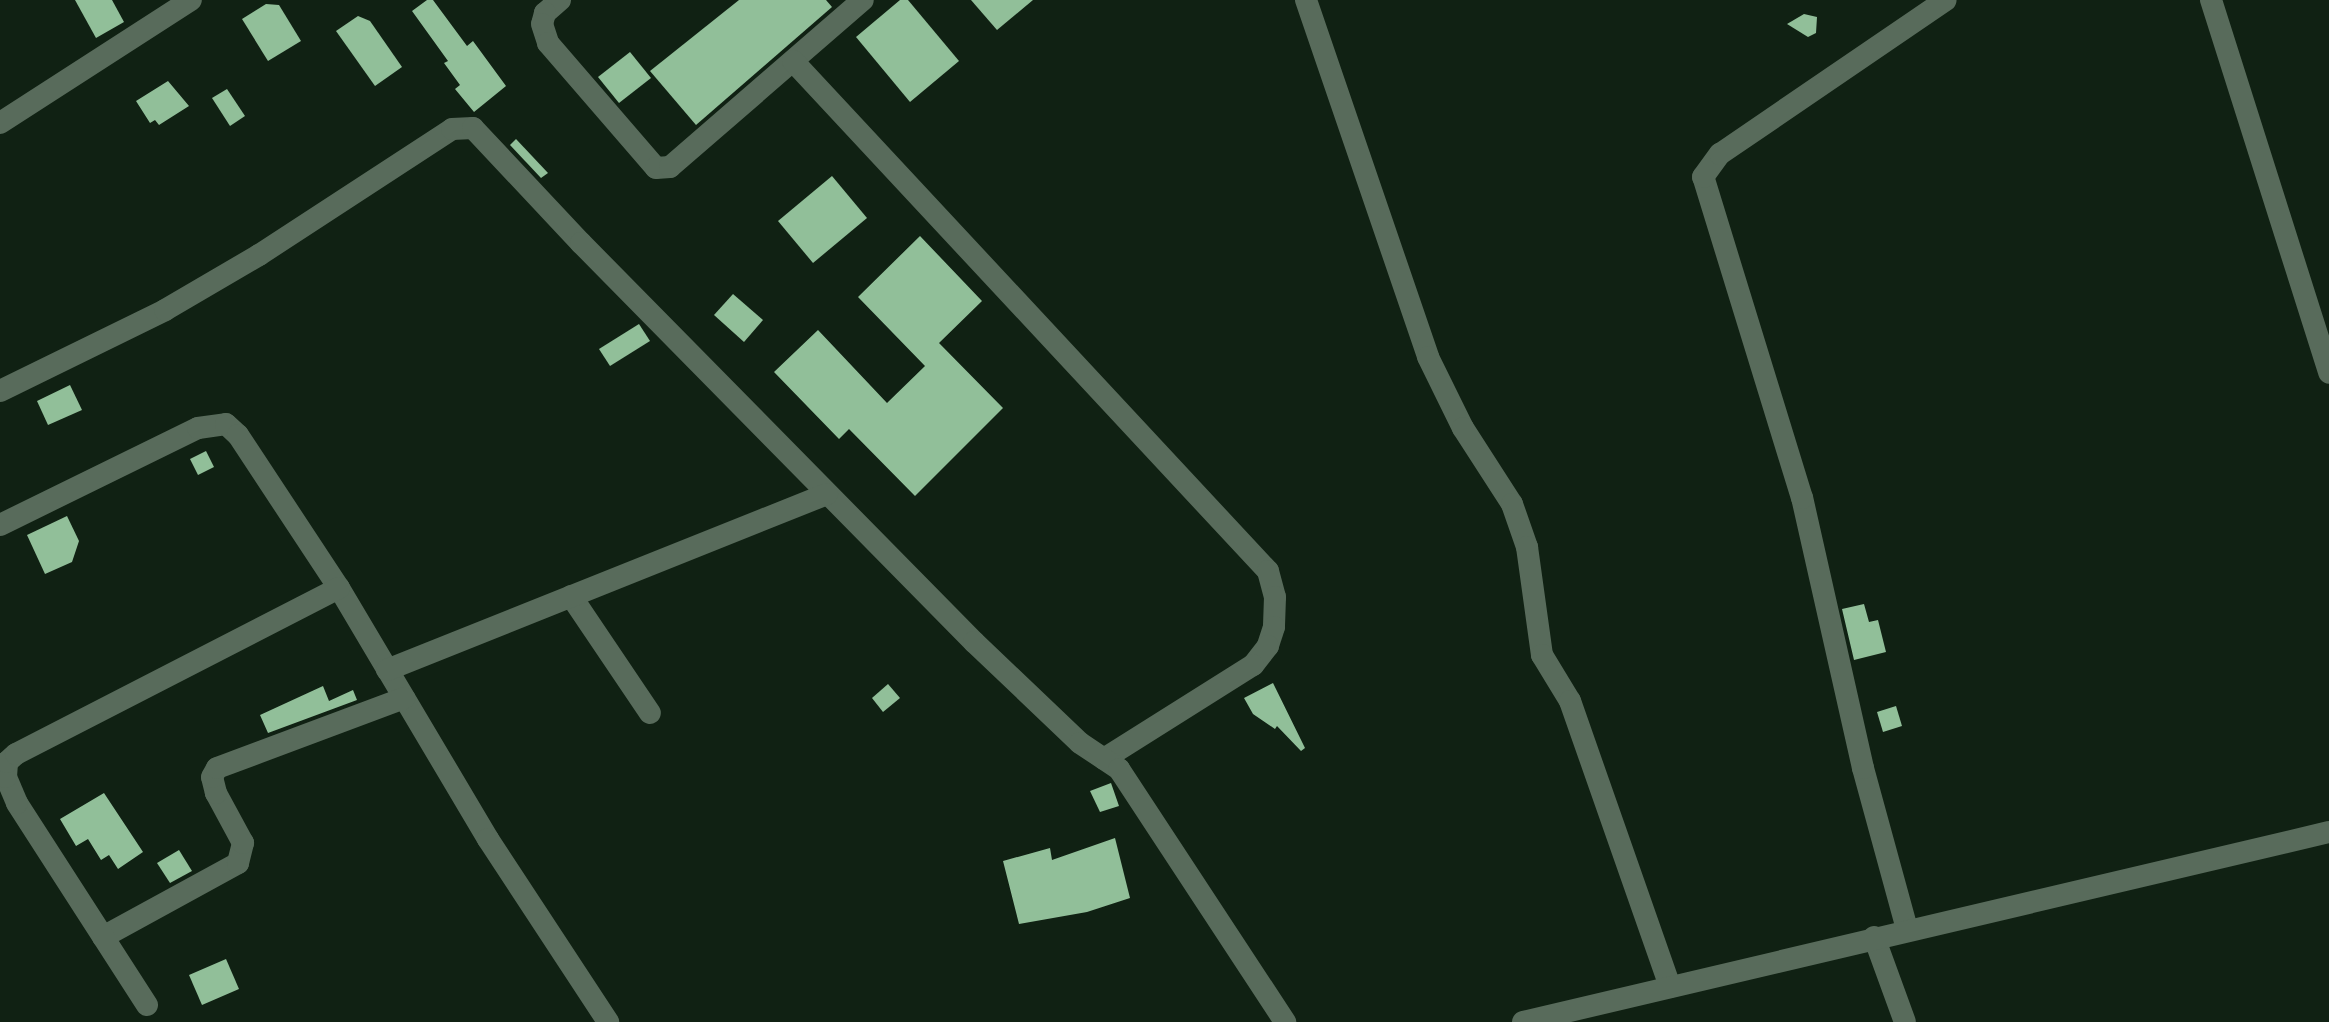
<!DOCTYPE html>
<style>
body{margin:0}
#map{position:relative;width:2329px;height:1022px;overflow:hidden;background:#102113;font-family:"PT Serif",serif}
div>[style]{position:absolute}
.building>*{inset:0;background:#91bf99}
.minor>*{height:22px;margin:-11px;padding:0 11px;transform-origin:11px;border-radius:11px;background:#586b5b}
span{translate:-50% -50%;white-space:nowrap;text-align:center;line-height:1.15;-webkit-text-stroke:10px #030804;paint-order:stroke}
</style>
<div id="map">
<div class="building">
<div style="clip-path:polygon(75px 0,112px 0,124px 22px,96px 38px)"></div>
<div style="clip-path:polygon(427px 0,433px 0,467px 46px,473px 41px,506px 86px,474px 112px,455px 89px,460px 85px,444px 63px,448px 61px,412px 11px)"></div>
<div style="clip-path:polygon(739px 0,826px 0,832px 7px,696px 125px,650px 71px)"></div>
<div style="clip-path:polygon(900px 0,908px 0,959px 61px,910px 102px,856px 37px)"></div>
<div style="clip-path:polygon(971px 0,1033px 0,997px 30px)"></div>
<div style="clip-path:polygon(266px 4px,279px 5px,301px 41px,268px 61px,242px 19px)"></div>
<div style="clip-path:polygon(1804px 14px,1817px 17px,1816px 33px,1808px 37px,1787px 24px)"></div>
<div style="clip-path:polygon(358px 16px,370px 21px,402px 67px,375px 86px,336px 31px)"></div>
<div style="clip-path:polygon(630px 52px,651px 78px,619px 103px,598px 77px)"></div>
<div style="clip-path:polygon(168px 81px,189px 106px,159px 125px,155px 120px,150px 123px,136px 101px)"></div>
<div style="clip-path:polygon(227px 89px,245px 116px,230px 126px,212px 98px)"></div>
<div style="clip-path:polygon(516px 139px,548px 173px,541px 178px,510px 145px)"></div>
<div style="clip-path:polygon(832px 176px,867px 218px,813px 263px,778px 221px)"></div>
<div style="clip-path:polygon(920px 236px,982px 301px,939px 343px,1003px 408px,915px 496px,849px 429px,839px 439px,774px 372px,818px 330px,887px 403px,925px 366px,858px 297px)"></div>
<div style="clip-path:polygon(733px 294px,763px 320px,744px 342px,714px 315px)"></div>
<div style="clip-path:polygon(639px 324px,650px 341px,610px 366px,599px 349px)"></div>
<div style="clip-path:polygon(70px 385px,82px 410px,48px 425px,37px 401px)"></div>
<div style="clip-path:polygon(206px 451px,214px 467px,198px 475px,190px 459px)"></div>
<div style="clip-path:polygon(67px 516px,79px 541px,72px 562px,45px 574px,27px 535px)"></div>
<div style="clip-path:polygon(1864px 604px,1869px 622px,1878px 620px,1886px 652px,1854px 660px,1842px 609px)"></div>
<div style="clip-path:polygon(1273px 683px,1305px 748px,1301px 751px,1277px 726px,1275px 729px,1253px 714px,1244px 698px)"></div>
<div style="clip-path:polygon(888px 684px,900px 698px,883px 712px,872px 698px)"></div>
<div style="clip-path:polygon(323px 686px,329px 701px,353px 690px,357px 700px,268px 733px,260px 715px)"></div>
<div style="clip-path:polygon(1896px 706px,1902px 726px,1883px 732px,1877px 712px)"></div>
<div style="clip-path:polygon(1111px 783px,1119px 806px,1100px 812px,1090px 791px)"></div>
<div style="clip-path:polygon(104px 793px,143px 852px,118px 869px,109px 855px,101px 860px,88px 839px,76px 846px,60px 819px)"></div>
<div style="clip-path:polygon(1115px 838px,1130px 898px,1087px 912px,1019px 924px,1003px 861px,1050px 848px,1052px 860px)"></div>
<div style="clip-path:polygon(179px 850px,192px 871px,170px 883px,157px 863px)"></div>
<div style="clip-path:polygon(226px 959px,239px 989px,202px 1005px,189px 975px)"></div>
</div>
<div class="minor">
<div style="left:560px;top:0;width:20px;rotate:139deg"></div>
<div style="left:545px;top:13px;width:11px;rotate:105deg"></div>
<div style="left:542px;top:24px;width:20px;rotate:72deg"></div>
<div style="left:548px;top:43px;width:165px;rotate:49.2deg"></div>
<div style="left:656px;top:168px;width:14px;rotate:-4deg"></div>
<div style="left:670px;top:167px;width:255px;rotate:-40.9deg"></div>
<div style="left:1306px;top:0;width:377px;rotate:71.1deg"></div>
<div style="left:1428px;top:357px;width:79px;rotate:63.8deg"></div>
<div style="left:1463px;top:428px;width:90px;rotate:57.2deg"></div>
<div style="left:1512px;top:504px;width:46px;rotate:70.8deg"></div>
<div style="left:1527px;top:547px;width:109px;rotate:82.1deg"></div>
<div style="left:1542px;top:655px;width:54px;rotate:58.7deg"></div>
<div style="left:1570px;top:701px;width:303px;rotate:70.7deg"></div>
<div style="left:2211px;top:0;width:391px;rotate:72.4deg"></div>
<div style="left:793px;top:61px;width:697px;rotate:47.04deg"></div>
<div style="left:1268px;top:571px;width:27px;rotate:75deg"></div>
<div style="left:1275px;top:597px;width:30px;rotate:92deg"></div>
<div style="left:1274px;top:627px;width:20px;rotate:108deg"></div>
<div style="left:1268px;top:646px;width:24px;rotate:128deg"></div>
<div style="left:1253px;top:665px;width:176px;rotate:147.8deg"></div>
<div style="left:0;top:123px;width:227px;rotate:-32.8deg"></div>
<div style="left:0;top:391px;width:184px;rotate:-26.1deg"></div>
<div style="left:165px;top:310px;width:109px;rotate:-30.3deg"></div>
<div style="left:259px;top:255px;width:230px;rotate:-33.1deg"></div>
<div style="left:452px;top:129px;width:21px;rotate:-3deg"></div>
<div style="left:473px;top:128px;width:158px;rotate:46.8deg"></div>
<div style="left:581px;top:243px;width:560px;rotate:45.43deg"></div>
<div style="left:974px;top:642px;width:146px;rotate:43.6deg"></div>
<div style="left:1080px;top:743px;width:47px;rotate:33.7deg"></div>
<div style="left:1119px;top:769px;width:303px;rotate:56.7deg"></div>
<div style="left:0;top:525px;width:220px;rotate:-26.1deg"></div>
<div style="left:198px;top:428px;width:28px;rotate:-8deg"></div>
<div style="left:226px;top:424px;width:16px;rotate:43deg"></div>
<div style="left:238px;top:435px;width:183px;rotate:56.6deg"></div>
<div style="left:339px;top:588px;width:292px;rotate:59.3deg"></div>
<div style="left:488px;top:839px;width:219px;rotate:56.7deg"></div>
<div style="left:571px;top:596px;width:141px;rotate:56deg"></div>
<div style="left:387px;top:670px;width:474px;rotate:-21.8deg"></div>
<div style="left:1907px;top:929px;width:167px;rotate:-105.3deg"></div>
<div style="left:1863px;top:768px;width:277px;rotate:-102.7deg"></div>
<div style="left:1802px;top:498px;width:336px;rotate:-107.1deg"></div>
<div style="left:1703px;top:177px;width:29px;rotate:-54deg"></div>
<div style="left:1720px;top:154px;width:273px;rotate:-34.3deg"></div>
<div style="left:103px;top:937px;width:154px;rotate:-28.7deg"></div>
<div style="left:238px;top:863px;width:21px;rotate:-76deg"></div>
<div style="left:243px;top:843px;width:57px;rotate:-118.4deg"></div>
<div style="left:216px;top:793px;width:16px;rotate:-104deg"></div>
<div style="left:212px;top:777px;width:10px;rotate:-61deg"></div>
<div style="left:217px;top:768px;width:200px;rotate:-20.5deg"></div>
<div style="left:1874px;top:937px;width:90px;rotate:70deg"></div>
<div style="left:147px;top:1005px;width:240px;rotate:-122.8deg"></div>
<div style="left:17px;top:803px;width:28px;rotate:-113deg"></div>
<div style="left:6px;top:777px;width:15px;rotate:-86deg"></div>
<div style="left:7px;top:762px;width:12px;rotate:-42deg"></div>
<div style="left:16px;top:754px;width:363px;rotate:-27.2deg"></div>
<div style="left:1523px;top:1022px;width:828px;rotate:-13.26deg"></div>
</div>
</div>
